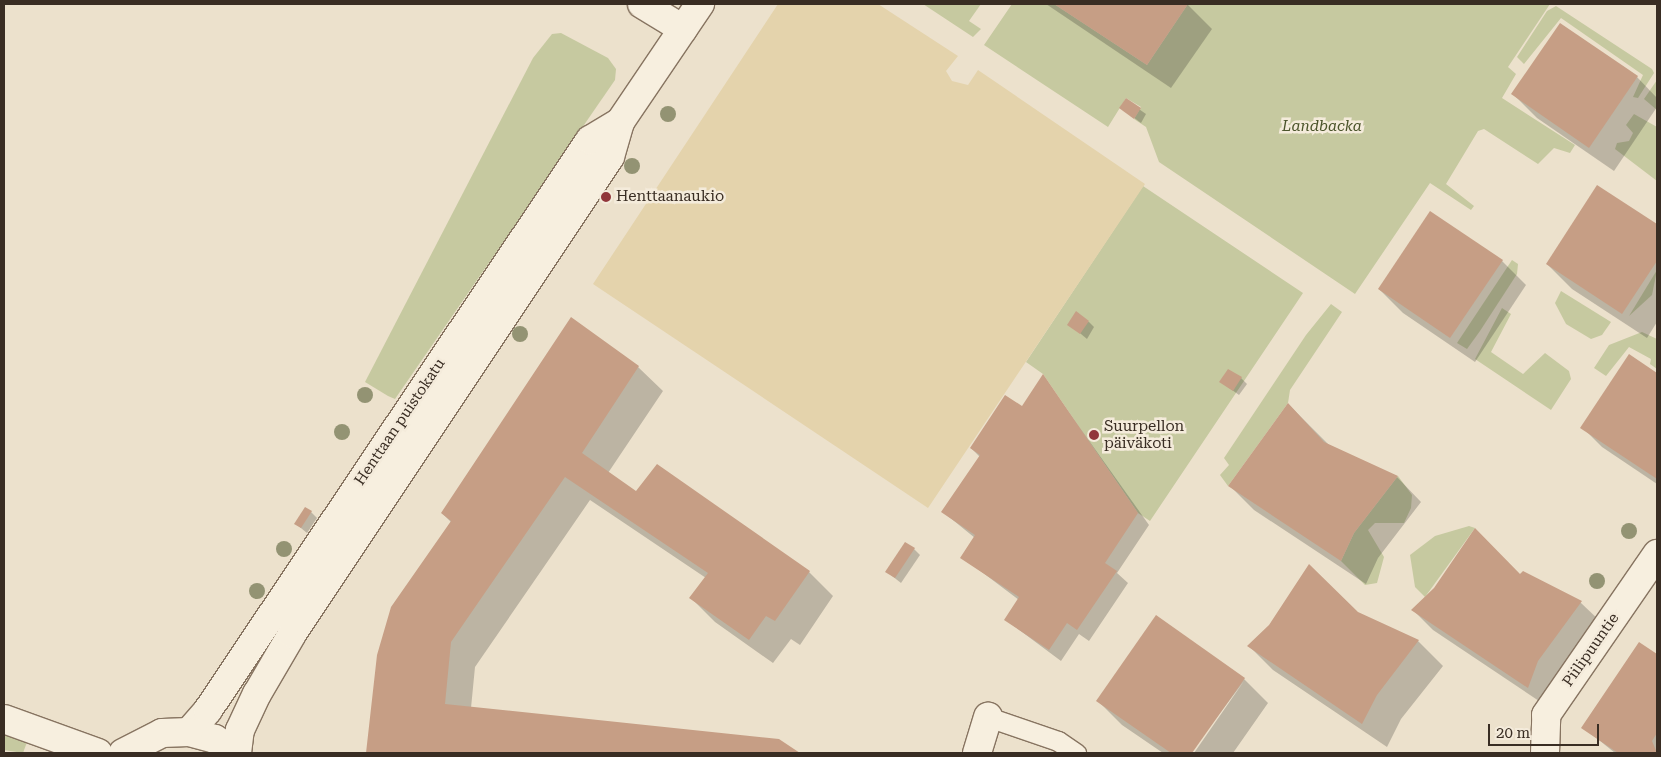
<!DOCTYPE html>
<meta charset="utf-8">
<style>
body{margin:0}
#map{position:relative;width:1661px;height:757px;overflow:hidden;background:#ece1cc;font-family:"Roboto Serif",serif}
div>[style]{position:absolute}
.green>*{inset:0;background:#c6c9a0}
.sand>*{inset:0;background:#e4d3ac}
.shadow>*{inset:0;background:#0003}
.building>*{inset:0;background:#c69e85}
.roads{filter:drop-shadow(1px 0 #877461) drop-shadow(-1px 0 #877461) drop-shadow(0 1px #877461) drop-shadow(0 -1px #877461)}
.lane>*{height:19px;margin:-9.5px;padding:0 9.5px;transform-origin:9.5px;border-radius:9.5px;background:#f7efdf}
.street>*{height:28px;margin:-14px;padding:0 14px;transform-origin:14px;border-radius:14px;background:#f7efdf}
.secondary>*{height:28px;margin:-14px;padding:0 14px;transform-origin:14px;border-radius:14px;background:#f7efdf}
.trees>*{width:16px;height:16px;margin:-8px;border-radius:50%;background:#939373}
.dots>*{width:14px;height:14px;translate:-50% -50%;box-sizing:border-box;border:2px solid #f4ebdb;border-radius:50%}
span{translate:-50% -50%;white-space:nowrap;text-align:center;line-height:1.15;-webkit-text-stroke:5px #f4ebdb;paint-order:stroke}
.park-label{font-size:15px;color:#4b542b;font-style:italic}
.poi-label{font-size:15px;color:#392d23}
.left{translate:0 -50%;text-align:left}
.street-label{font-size:15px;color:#392d23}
.frame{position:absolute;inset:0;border:5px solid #392d23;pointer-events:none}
.scale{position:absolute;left:1488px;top:724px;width:111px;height:22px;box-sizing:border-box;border:2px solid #392d23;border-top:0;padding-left:6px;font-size:15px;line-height:18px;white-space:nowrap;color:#392d23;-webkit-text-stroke:4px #f4ebdb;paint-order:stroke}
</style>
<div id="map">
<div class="green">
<div style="clip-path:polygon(923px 4px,981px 4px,969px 21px,981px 29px,973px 37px)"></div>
<div style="clip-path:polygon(1012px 4px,1054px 4px,1147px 65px,1188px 4px,1550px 4px,1508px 67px,1516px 74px,1502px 98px,1575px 145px,1570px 153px,1554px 148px,1538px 164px,1484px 129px,1478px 131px,1446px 184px,1474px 206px,1471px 210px,1430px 183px,1355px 294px,1159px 162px,1146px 127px,1134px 119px,1141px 107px,1126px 98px,1108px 127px,984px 45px)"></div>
<div style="clip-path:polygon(1556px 6px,1652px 69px,1654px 73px,1638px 98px,1633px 97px,1643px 75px,1561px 18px,1524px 64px,1517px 57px,1547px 11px)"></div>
<div style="clip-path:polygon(561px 33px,608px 58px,616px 69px,615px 80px,395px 399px,388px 396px,365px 382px,533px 58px,552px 34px)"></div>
<div style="clip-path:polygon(1657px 80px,1657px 110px,1644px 99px)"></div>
<div style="clip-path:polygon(1634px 114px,1657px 127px,1657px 181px,1615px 149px,1617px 143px,1629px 141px,1633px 133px,1626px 125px)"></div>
<div style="clip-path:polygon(1143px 186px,1303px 293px,1150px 521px,1138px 513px,1043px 374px,1026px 362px)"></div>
<div style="clip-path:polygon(1512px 260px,1518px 264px,1517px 274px,1480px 331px,1467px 349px,1457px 343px)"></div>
<div style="clip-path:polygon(1657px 270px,1652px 295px,1629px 316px)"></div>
<div style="clip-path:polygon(1561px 291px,1611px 322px,1602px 335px,1591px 339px,1566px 324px,1555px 303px)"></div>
<div style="clip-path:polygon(1331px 304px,1342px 312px,1290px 390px,1288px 403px,1228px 486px,1220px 475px,1229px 465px,1224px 458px,1306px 335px)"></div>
<div style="clip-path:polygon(1502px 308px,1511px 314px,1491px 352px,1523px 374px,1545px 353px,1569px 371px,1571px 379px,1551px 410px,1475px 359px)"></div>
<div style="clip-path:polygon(1642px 332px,1657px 339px,1657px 369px,1650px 364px,1651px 359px,1629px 347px,1606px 376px,1594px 368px,1609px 345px)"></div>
<div style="clip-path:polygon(1398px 476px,1412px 495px,1411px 508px,1404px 523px,1375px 523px,1368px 530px,1384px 557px,1377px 583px,1365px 585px,1341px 561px,1354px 533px)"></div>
<div style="clip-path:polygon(1469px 526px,1475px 528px,1425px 597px,1415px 587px,1410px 555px,1435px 536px)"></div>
<div style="clip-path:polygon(4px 732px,27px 742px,23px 753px,4px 750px)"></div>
</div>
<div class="sand">
<div style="clip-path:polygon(778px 4px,878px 4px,958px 56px,946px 71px,952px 81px,968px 85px,978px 70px,1145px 184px,928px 508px,593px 284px)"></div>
</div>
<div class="shadow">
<div style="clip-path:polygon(1046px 4px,1187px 4px,1212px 29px,1171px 88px)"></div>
<div style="clip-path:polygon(1637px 77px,1657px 98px,1657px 107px,1614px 171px,1537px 118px,1513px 94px)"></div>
<div style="clip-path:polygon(1126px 100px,1146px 114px,1141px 123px,1121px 108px)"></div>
<div style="clip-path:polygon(1598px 187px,1657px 225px,1657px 322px,1647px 338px,1572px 289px,1547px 264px)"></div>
<div style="clip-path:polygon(1502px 261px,1526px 285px,1475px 362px,1403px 313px,1379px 289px)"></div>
<div style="clip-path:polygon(1089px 322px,1094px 327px,1087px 339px,1069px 324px)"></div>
<div style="clip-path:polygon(1630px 356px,1657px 374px,1657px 484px,1602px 447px,1582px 427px)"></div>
<div style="clip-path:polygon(638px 367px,663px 391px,608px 473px,637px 493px,809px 572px,833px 596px,800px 645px,791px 639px,773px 663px,715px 622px,691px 598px,706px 578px,590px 500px,475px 667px,471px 708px,778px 741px,798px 753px,368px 753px,379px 655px,451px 522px,442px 513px)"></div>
<div style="clip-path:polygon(1043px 376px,1149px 525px,1117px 573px,1128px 583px,1089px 641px,1079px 634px,1061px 661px,1006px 620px,1019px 600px,962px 557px,975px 538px,943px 512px,980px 457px,971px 448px,1023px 408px)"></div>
<div style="clip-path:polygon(1241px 378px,1247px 384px,1239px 395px,1221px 382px)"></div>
<div style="clip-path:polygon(1288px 404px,1329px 445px,1397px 477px,1421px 502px,1378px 558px,1366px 584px,1254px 510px,1230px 486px)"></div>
<div style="clip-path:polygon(311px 512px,317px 518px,307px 533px,296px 524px)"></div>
<div style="clip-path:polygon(914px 549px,920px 555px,901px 583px,887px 572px)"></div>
<div style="clip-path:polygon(1523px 573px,1581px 603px,1601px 622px,1548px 707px,1433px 630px,1413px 610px)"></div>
<div style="clip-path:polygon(1357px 613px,1418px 641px,1443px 666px,1401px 719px,1387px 747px,1273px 670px,1249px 646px)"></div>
<div style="clip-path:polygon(1640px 644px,1657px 656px,1657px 753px,1615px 753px,1583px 727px)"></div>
<div style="clip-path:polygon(1244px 679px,1268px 703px,1233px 753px,1194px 753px,1244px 681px,1190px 753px,1163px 753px,1122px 725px,1098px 701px)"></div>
</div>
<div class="building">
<div style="clip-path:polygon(1054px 4px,1188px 4px,1147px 65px)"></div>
<div style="clip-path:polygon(1560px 23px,1638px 76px,1589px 148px,1511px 94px)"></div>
<div style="clip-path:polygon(1126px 98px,1141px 108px,1134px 119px,1119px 108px)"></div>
<div style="clip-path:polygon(1597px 185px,1657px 224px,1657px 261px,1622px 314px,1546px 264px)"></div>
<div style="clip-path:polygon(1430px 211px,1503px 260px,1450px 338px,1378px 289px)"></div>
<div style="clip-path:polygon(1076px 311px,1089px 321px,1080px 334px,1067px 325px)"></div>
<div style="clip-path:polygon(571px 317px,639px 366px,582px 453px,636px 491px,657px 464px,810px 571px,775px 621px,766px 616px,749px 640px,689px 598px,708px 573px,565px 477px,451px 642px,445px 704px,779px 739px,800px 753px,366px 753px,377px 655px,391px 607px,451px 521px,441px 513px)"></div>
<div style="clip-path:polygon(1629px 354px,1657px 373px,1657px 479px,1580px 428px)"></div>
<div style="clip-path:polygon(1228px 369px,1242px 377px,1233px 391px,1219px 382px)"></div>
<div style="clip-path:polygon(1043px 374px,1138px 513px,1105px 563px,1117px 571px,1077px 630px,1067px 623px,1049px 650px,1004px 620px,1019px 597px,960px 558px,975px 535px,941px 512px,980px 455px,970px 448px,1005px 395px,1022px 406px)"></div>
<div style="clip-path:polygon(1288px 403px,1324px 442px,1398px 476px,1354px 533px,1341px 561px,1228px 486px)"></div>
<div style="clip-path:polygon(305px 507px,312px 511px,301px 528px,294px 524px)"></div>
<div style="clip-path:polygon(1475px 528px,1520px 574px,1523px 571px,1582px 601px,1538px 661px,1528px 688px,1411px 610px,1434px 588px)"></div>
<div style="clip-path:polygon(905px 542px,915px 548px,895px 578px,885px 572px)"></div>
<div style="clip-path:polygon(1309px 564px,1358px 612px,1419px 640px,1377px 695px,1362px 724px,1247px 646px,1269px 625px)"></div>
<div style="clip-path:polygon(1156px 615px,1245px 678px,1192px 753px,1171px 753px,1096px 701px)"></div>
<div style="clip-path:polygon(1639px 642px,1657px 654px,1657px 733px,1652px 741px,1657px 753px,1618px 753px,1581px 728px)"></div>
</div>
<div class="roads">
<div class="lane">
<div style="left:988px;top:717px;width:74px;rotate:18.9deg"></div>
<div style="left:1058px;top:741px;width:22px;rotate:34deg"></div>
</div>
<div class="street">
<div style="left:642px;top:4px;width:48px;rotate:31.4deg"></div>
<div style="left:189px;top:732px;width:29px;rotate:-49deg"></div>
<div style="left:208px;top:710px;width:686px;rotate:-56.17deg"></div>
<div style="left:590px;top:140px;width:35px;rotate:-31deg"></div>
<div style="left:237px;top:753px;width:23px;rotate:-83deg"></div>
<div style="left:240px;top:730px;width:40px;rotate:-65deg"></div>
<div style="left:257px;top:694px;width:69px;rotate:-59.7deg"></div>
<div style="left:292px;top:634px;width:573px;rotate:-56.31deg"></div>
<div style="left:610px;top:157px;width:36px;rotate:-74deg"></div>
<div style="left:620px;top:122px;width:143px;rotate:-55.9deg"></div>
<div style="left:977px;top:753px;width:38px;rotate:-73deg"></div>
<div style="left:1545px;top:753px;width:38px;rotate:-88deg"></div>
<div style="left:1546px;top:715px;width:196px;rotate:-55.4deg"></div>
</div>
<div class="secondary">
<div style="left:4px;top:719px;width:100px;rotate:19.9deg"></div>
<div style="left:123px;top:753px;width:44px;rotate:-27.1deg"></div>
<div style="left:162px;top:733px;width:27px;rotate:-2deg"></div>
<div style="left:189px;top:732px;width:27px;rotate:15deg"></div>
<div style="left:215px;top:739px;width:25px;rotate:34deg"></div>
</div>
</div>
<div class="trees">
<div style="left:668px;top:114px"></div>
<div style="left:632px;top:166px"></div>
<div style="left:520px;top:334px"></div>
<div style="left:365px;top:395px"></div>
<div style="left:342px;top:432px"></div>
<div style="left:1629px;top:531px"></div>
<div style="left:284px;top:549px"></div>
<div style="left:1597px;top:581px"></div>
<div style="left:257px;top:591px"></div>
</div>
<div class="dots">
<div style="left:606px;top:197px;background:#91363a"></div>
<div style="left:1094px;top:435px;background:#91363a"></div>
</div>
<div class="park-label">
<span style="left:1322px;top:127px">Landbacka</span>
</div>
<div class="poi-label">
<span class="left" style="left:616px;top:197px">Henttaanaukio</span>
<span class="left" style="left:1104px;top:435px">Suurpellon<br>päiväkoti</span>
</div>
<div class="street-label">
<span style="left:400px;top:422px;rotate:-56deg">Henttaan puistokatu</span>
<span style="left:1591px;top:650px;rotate:-55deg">Piilipuuntie</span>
</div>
<div class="frame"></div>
<div class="scale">20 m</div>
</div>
